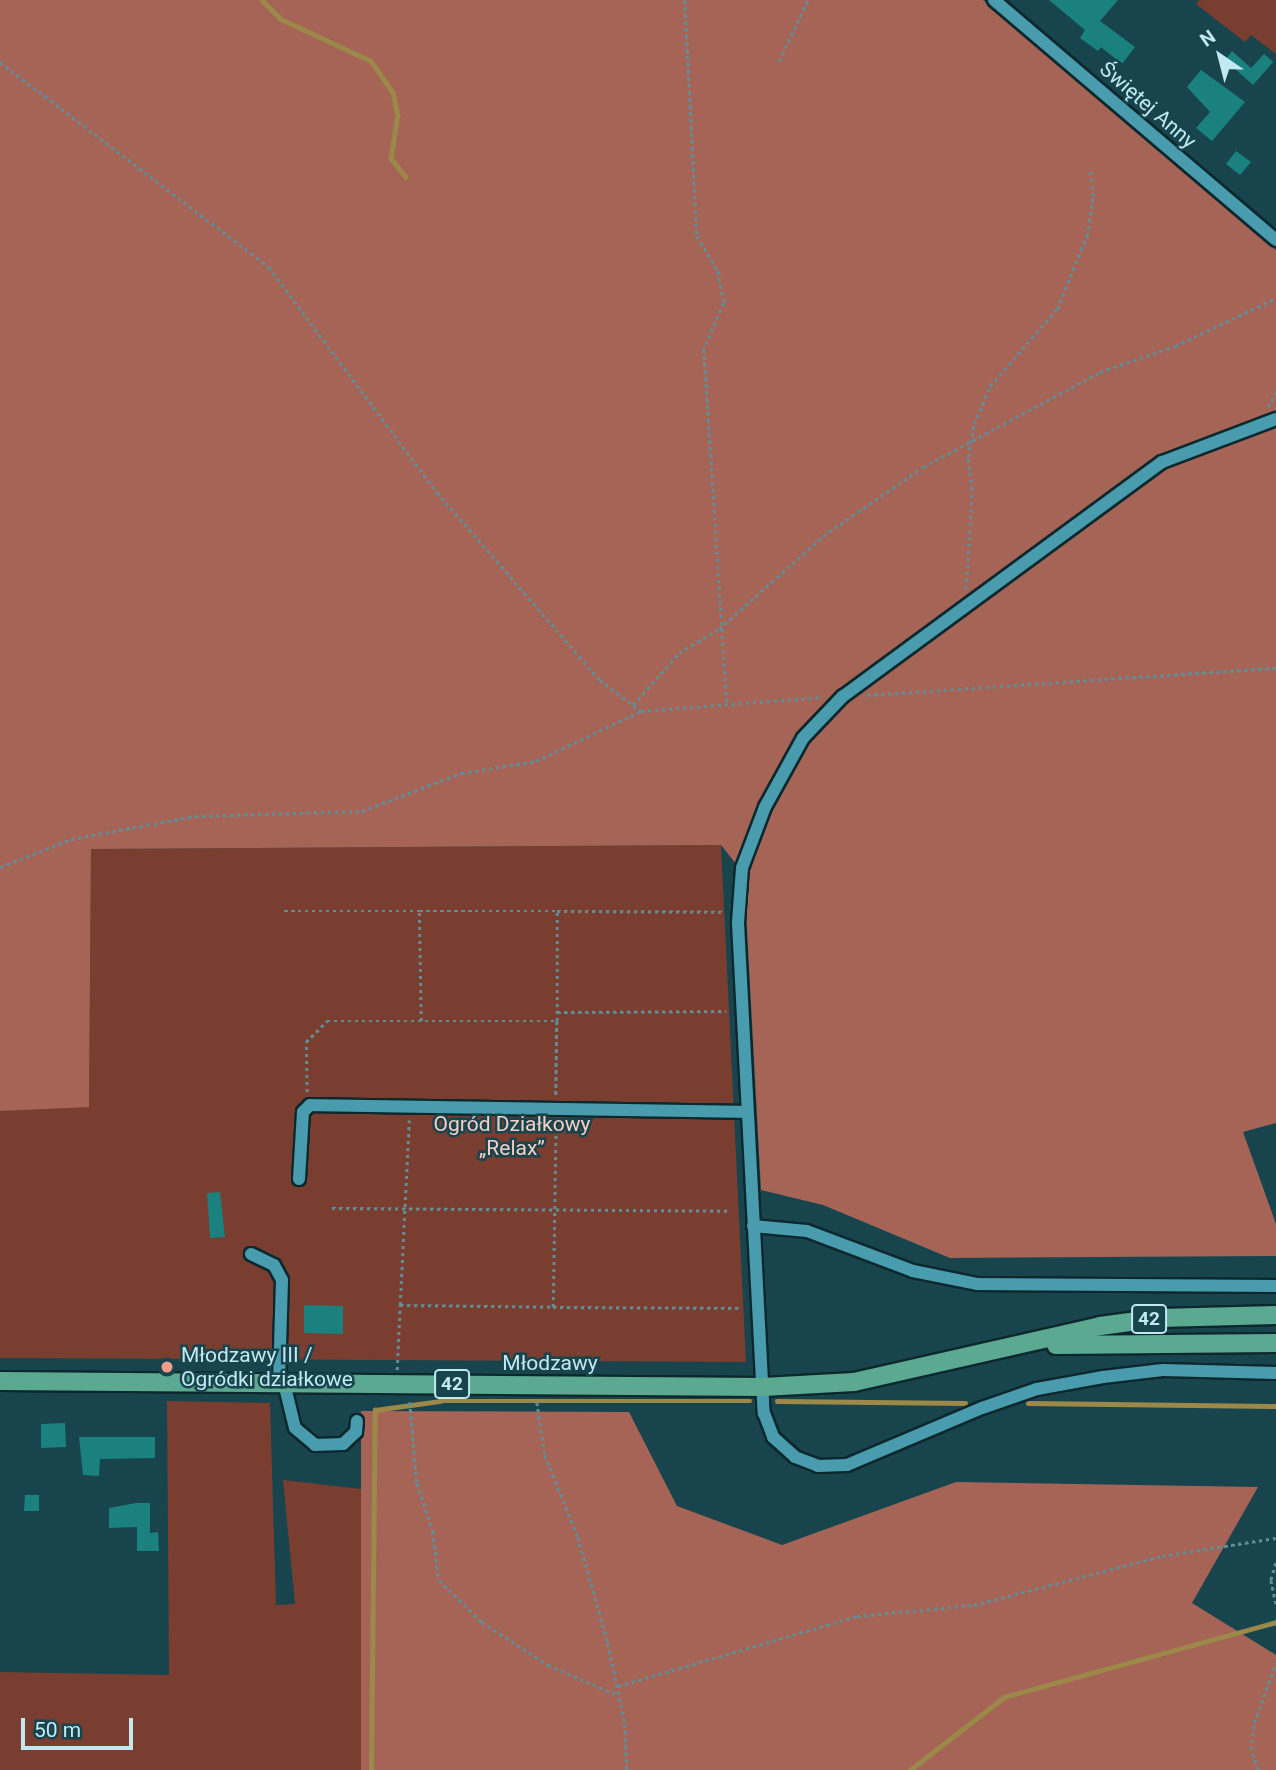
<!DOCTYPE html>
<meta charset="utf-8">
<style>
body{margin:0}
#map{position:relative;width:1276px;height:1770px;overflow:hidden;background:#17444d;font-family:Roboto,sans-serif}
div>[style]{position:absolute}
.green>*{inset:0;background:#7a3e31}
.forest>*{inset:0;background:#a56456}
.stream>*{height:4.5px;margin:-2.25px;padding:0 2.25px;transform-origin:2.25px;border-radius:2.25px;background:#9c8848}
.building>*{inset:0;background:#1a817f}
.path>*{height:2.5px;margin-top:-1.25px;transform-origin:0;background:repeating-linear-gradient(90deg,#638d96 0 3.5px,transparent 0 7px)}
.roads{filter:drop-shadow(2px 0 #0d282d) drop-shadow(-2px 0 #0d282d) drop-shadow(0 2px #0d282d) drop-shadow(0 -2px #0d282d)}
.minor>*{height:12px;margin:-6px;padding:0 6px;transform-origin:6px;border-radius:6px;background:#489cad}
.major>*{height:18px;margin:-9px;padding:0 9px;transform-origin:9px;border-radius:9px;background:#5ba991}
.dots>*{width:19px;height:19px;translate:-50% -50%;box-sizing:border-box;border:4px solid #17444d;border-radius:50%}
span{translate:-50% -50%;white-space:nowrap;text-align:center;line-height:1.15;-webkit-text-stroke:5px #17444d;paint-order:stroke}
.shield-label span{padding:2px 5px;background:#17444d;border:2px solid;border-radius:5px;-webkit-text-stroke-width:0}
.shield-label{font-size:19px;color:#c2e9f2;font-weight:700}
.street-label{font-size:21px;color:#c2e9f2}
.park-label{font-size:21px;color:#f5cec5}
.poi-label{font-size:21px;color:#c2e9f2}
.left{translate:0 -50%;text-align:left}
.north{position:absolute;left:1185px;top:21px;width:70px;height:70px;-webkit-text-stroke:5px #17444d;paint-order:stroke;rotate:325deg;font-size:19px;font-weight:700;line-height:28px;text-align:center;color:#c2e9f2}
.north::after{content:'';display:block;margin:auto;width:24px;height:32px;background:#c2e9f2;clip-path:polygon(50% 0,100% 100%,50% 72%,0 100%)}
.scale{position:absolute;left:21px;top:1718px;width:112px;height:32px;box-sizing:border-box;border:4px solid #c2e9f2;border-top:0;padding-left:9px;font-size:21px;line-height:24px;white-space:nowrap;color:#c2e9f2;-webkit-text-stroke:5px #17444d;paint-order:stroke}
</style>
<div id="map">
<div class="green">
<div style="clip-path:polygon(1199px 0,1276px 0,1276px 54px,1251px 35px,1245px 42px,1196px 4px)"></div>
<div style="clip-path:polygon(721px 845px,746px 1362px,0 1358px,0 1111px,89px 1106px,91px 849px)"></div>
<div style="clip-path:polygon(167px 1401px,270px 1403px,276px 1605px,295px 1604px,283px 1480px,361px 1489px,361px 1770px,0 1770px,0 1672px,169px 1675px)"></div>
</div>
<div class="forest">
<div style="clip-path:polygon(0 0,983px 0,1276px 250px,1276px 1123px,1243px 1132px,1276px 1224px,1276px 1256px,950px 1258px,823px 1205px,761px 1190px,744px 874px,721px 845px,91px 849px,89px 1107px,0 1111px)"></div>
<div style="clip-path:polygon(361px 1411px,629px 1412px,677px 1506px,782px 1545px,956px 1482px,1258px 1487px,1192px 1603px,1276px 1655px,1276px 1770px,361px 1770px)"></div>
</div>
<div class="stream">
<div style="left:262px;top:0;width:27px;rotate:45deg"></div>
<div style="left:281px;top:19px;width:99px;rotate:25deg"></div>
<div style="left:371px;top:61px;width:38px;rotate:55deg"></div>
<div style="left:393px;top:92px;width:24px;rotate:78deg"></div>
<div style="left:398px;top:115px;width:44px;rotate:99.2deg"></div>
<div style="left:391px;top:158px;width:24px;rotate:52deg"></div>
<div style="left:777px;top:1401px;width:188px;rotate:0.6deg"></div>
<div style="left:1028px;top:1403px;width:248px;rotate:0.7deg"></div>
<div style="left:371px;top:1770px;width:360px;rotate:-89.4deg"></div>
<div style="left:375px;top:1410px;width:66px;rotate:-7.9deg"></div>
<div style="left:440px;top:1401px;width:310px"></div>
<div style="left:910px;top:1770px;width:119px;rotate:-37.8deg"></div>
<div style="left:1004px;top:1697px;width:282px;rotate:-15.4deg"></div>
</div>
<div class="building">
<div style="clip-path:polygon(1049px 0,1118px 0,1100px 21px,1135px 47px,1122px 64px,1101px 47px,1098px 51px,1080px 38px,1085px 30px)"></div>
<div style="clip-path:polygon(1232px 51px,1251px 68px,1264px 54px,1273px 62px,1253px 85px,1225px 60px)"></div>
<div style="clip-path:polygon(1201px 70px,1245px 102px,1212px 141px,1196px 128px,1210px 112px,1187px 87px)"></div>
<div style="clip-path:polygon(1236px 151px,1251px 162px,1240px 175px,1226px 164px)"></div>
<div style="clip-path:polygon(220px 1192px,225px 1237px,210px 1238px,207px 1193px)"></div>
<div style="clip-path:polygon(304px 1305px,343px 1306px,343px 1334px,304px 1333px)"></div>
<div style="clip-path:polygon(65px 1423px,66px 1447px,41px 1448px,41px 1424px)"></div>
<div style="clip-path:polygon(79px 1437px,155px 1437px,155px 1458px,100px 1459px,99px 1476px,83px 1475px)"></div>
<div style="clip-path:polygon(25px 1495px,39px 1495px,39px 1511px,24px 1511px)"></div>
<div style="clip-path:polygon(136px 1503px,150px 1503px,150px 1533px,158px 1532px,159px 1551px,137px 1551px,137px 1527px,109px 1528px,109px 1508px)"></div>
</div>
<div class="path">
<div style="left:685px;top:0;width:236px;rotate:87.1deg"></div>
<div style="left:697px;top:236px;width:41px;rotate:59deg"></div>
<div style="left:718px;top:271px;width:33px;rotate:79deg"></div>
<div style="left:724px;top:303px;width:50px;rotate:113.5deg"></div>
<div style="left:704px;top:349px;width:356px;rotate:86.3deg"></div>
<div style="left:779px;top:61px;width:68px;rotate:-64.6deg"></div>
<div style="left:0;top:62px;width:338px;rotate:37.3deg"></div>
<div style="left:269px;top:267px;width:281px;rotate:53.3deg"></div>
<div style="left:437px;top:492px;width:249px;rotate:49.1deg"></div>
<div style="left:600px;top:680px;width:51px;rotate:37.1deg"></div>
<div style="left:1268px;top:407px;width:17px;rotate:-62deg"></div>
<div style="left:966px;top:589px;width:99px;rotate:-86.5deg"></div>
<div style="left:972px;top:490px;width:33px;rotate:-97deg"></div>
<div style="left:968px;top:457px;width:34px;rotate:-80deg"></div>
<div style="left:974px;top:424px;width:41px;rotate:-67.2deg"></div>
<div style="left:990px;top:386px;width:102px;rotate:-49deg"></div>
<div style="left:1057px;top:309px;width:79px;rotate:-67.7deg"></div>
<div style="left:1087px;top:236px;width:40px;rotate:-81.5deg"></div>
<div style="left:1093px;top:196px;width:27px;rotate:-96deg"></div>
<div style="left:867px;top:695px;width:410px;rotate:-3.8deg"></div>
<div style="left:633px;top:705px;width:69px;rotate:-48.5deg"></div>
<div style="left:679px;top:653px;width:47px;rotate:-31deg"></div>
<div style="left:719px;top:629px;width:140px;rotate:-41.8deg"></div>
<div style="left:823px;top:536px;width:121px;rotate:-34.6deg"></div>
<div style="left:923px;top:467px;width:201px;rotate:-28.2deg"></div>
<div style="left:1100px;top:372px;width:79px;rotate:-19.1deg"></div>
<div style="left:1175px;top:346px;width:112px;rotate:-25.4deg"></div>
<div style="left:0;top:867px;width:76px;rotate:-21.5deg"></div>
<div style="left:71px;top:839px;width:126px;rotate:-10.5deg"></div>
<div style="left:195px;top:816px;width:167px;rotate:-1.7deg"></div>
<div style="left:362px;top:811px;width:106px;rotate:-21deg"></div>
<div style="left:461px;top:773px;width:76px;rotate:-9.1deg"></div>
<div style="left:536px;top:761px;width:116px;rotate:-25.5deg"></div>
<div style="left:641px;top:711px;width:182px;rotate:-4.4deg"></div>
<div style="left:284px;top:911px;width:135px"></div>
<div style="left:557px;top:1012px;width:169px;rotate:-0.3deg"></div>
<div style="left:421px;top:1021px;width:110px;rotate:-91deg"></div>
<div style="left:419px;top:911px;width:138px"></div>
<div style="left:557px;top:1021px;width:110px;rotate:-90deg"></div>
<div style="left:557px;top:911px;width:167px;rotate:0.3deg"></div>
<div style="left:307px;top:1092px;width:50px;rotate:-91.1deg"></div>
<div style="left:306px;top:1042px;width:30px;rotate:-45deg"></div>
<div style="left:327px;top:1021px;width:230px"></div>
<div style="left:557px;top:1021px;width:76px;rotate:90.8deg"></div>
<div style="left:332px;top:1208px;width:398px;rotate:0.4deg"></div>
<div style="left:400px;top:1305px;width:185px;rotate:-87.2deg"></div>
<div style="left:553px;top:1307px;width:188px;rotate:0.3deg"></div>
<div style="left:397px;top:1370px;width:65px;rotate:-87.4deg"></div>
<div style="left:400px;top:1305px;width:153px;rotate:0.7deg"></div>
<div style="left:553px;top:1307px;width:186px;rotate:-89.1deg"></div>
<div style="left:410px;top:1402px;width:81px;rotate:85.1deg"></div>
<div style="left:417px;top:1483px;width:51px;rotate:71.6deg"></div>
<div style="left:433px;top:1531px;width:49px;rotate:83deg"></div>
<div style="left:439px;top:1580px;width:60px;rotate:44.3deg"></div>
<div style="left:482px;top:1622px;width:79px;rotate:33.1deg"></div>
<div style="left:548px;top:1665px;width:73px;rotate:23.4deg"></div>
<div style="left:537px;top:1402px;width:54px;rotate:81.4deg"></div>
<div style="left:545px;top:1455px;width:88px;rotate:68.1deg"></div>
<div style="left:578px;top:1537px;width:110px;rotate:74.2deg"></div>
<div style="left:608px;top:1643px;width:83px;rotate:78.1deg"></div>
<div style="left:625px;top:1724px;width:46px;rotate:87.5deg"></div>
<div style="left:1276px;top:1563px;width:18px;rotate:106deg"></div>
<div style="left:1271px;top:1580px;width:25px;rotate:78deg"></div>
<div style="left:618px;top:1686px;width:249px;rotate:-16.3deg"></div>
<div style="left:857px;top:1616px;width:118px;rotate:-5.4deg"></div>
<div style="left:974px;top:1605px;width:194px;rotate:-14.6deg"></div>
<div style="left:1162px;top:1556px;width:115px;rotate:-9deg"></div>
<div style="left:1258px;top:1770px;width:21px;rotate:-109deg"></div>
<div style="left:1251px;top:1750px;width:27px;rotate:-84deg"></div>
<div style="left:1254px;top:1723px;width:64px;rotate:-69.9deg"></div>
</div>
<div class="roads">
<div class="minor">
<div style="left:994px;top:0;width:370px;rotate:40.4deg"></div>
<div style="left:1276px;top:419px;width:122px;rotate:159.3deg"></div>
<div style="left:1162px;top:462px;width:396px;rotate:143.7deg"></div>
<div style="left:843px;top:696px;width:58px;rotate:133.6deg"></div>
<div style="left:803px;top:738px;width:79px;rotate:118.8deg"></div>
<div style="left:765px;top:807px;width:65px;rotate:110.7deg"></div>
<div style="left:742px;top:868px;width:55px;rotate:94.2deg"></div>
<div style="left:738px;top:923px;width:491px;rotate:87deg"></div>
<div style="left:764px;top:1413px;width:26px;rotate:69deg"></div>
<div style="left:773px;top:1437px;width:30px;rotate:42deg"></div>
<div style="left:795px;top:1457px;width:25px;rotate:21deg"></div>
<div style="left:818px;top:1466px;width:29px;rotate:-2deg"></div>
<div style="left:847px;top:1465px;width:147px;rotate:-22.9deg"></div>
<div style="left:982px;top:1408px;width:58px;rotate:-19.1deg"></div>
<div style="left:1037px;top:1389px;width:67px;rotate:-10.3deg"></div>
<div style="left:1103px;top:1377px;width:60px;rotate:-6.7deg"></div>
<div style="left:1163px;top:1370px;width:113px;rotate:1.5deg"></div>
<div style="left:299px;top:1179px;width:67px;rotate:-86.6deg"></div>
<div style="left:303px;top:1112px;width:10px;rotate:-45deg"></div>
<div style="left:310px;top:1105px;width:437px;rotate:0.9deg"></div>
<div style="left:753px;top:1226px;width:54px;rotate:5.3deg"></div>
<div style="left:807px;top:1231px;width:113px;rotate:20.7deg"></div>
<div style="left:913px;top:1271px;width:65px;rotate:11.5deg"></div>
<div style="left:977px;top:1284px;width:299px;rotate:0.4deg"></div>
<div style="left:251px;top:1254px;width:25px;rotate:26deg"></div>
<div style="left:274px;top:1265px;width:17px;rotate:62deg"></div>
<div style="left:282px;top:1280px;width:103px;rotate:91.7deg"></div>
<div style="left:284px;top:1383px;width:46px;rotate:76.3deg"></div>
<div style="left:295px;top:1428px;width:26px;rotate:40deg"></div>
<div style="left:315px;top:1445px;width:28px;rotate:-2deg"></div>
<div style="left:343px;top:1444px;width:18px;rotate:-43deg"></div>
<div style="left:356px;top:1432px;width:11px;rotate:-85deg"></div>
</div>
<div class="major">
<div style="left:1056px;top:1345px;width:220px;rotate:-0.5deg"></div>
<div style="left:0;top:1381px;width:763px;rotate:0.45deg"></div>
<div style="left:763px;top:1387px;width:91px;rotate:-3.1deg"></div>
<div style="left:854px;top:1382px;width:252px;rotate:-12.8deg"></div>
<div style="left:1100px;top:1326px;width:60px;rotate:-7.7deg"></div>
<div style="left:1159px;top:1318px;width:117px;rotate:-1.5deg"></div>
</div>
</div>
<div class="dots">
<div style="left:167px;top:1367px;background:#f49d8a"></div>
</div>
<div class="shield-label">
<span style="left:1149px;top:1319px">42</span>
<span style="left:452px;top:1384px">42</span>
</div>
<div class="street-label">
<span style="left:1148px;top:105px;rotate:41deg">Świętej Anny</span>
<span style="left:550px;top:1363px">Młodzawy</span>
</div>
<div class="park-label">
<span style="left:512px;top:1136px">Ogród Działkowy<br>„Relax”</span>
</div>
<div class="poi-label">
<span class="left" style="left:181px;top:1367px">Młodzawy III /<br>Ogródki działkowe</span>
</div>
<div class="north">N</div>
<div class="scale">50 m</div>
</div>
